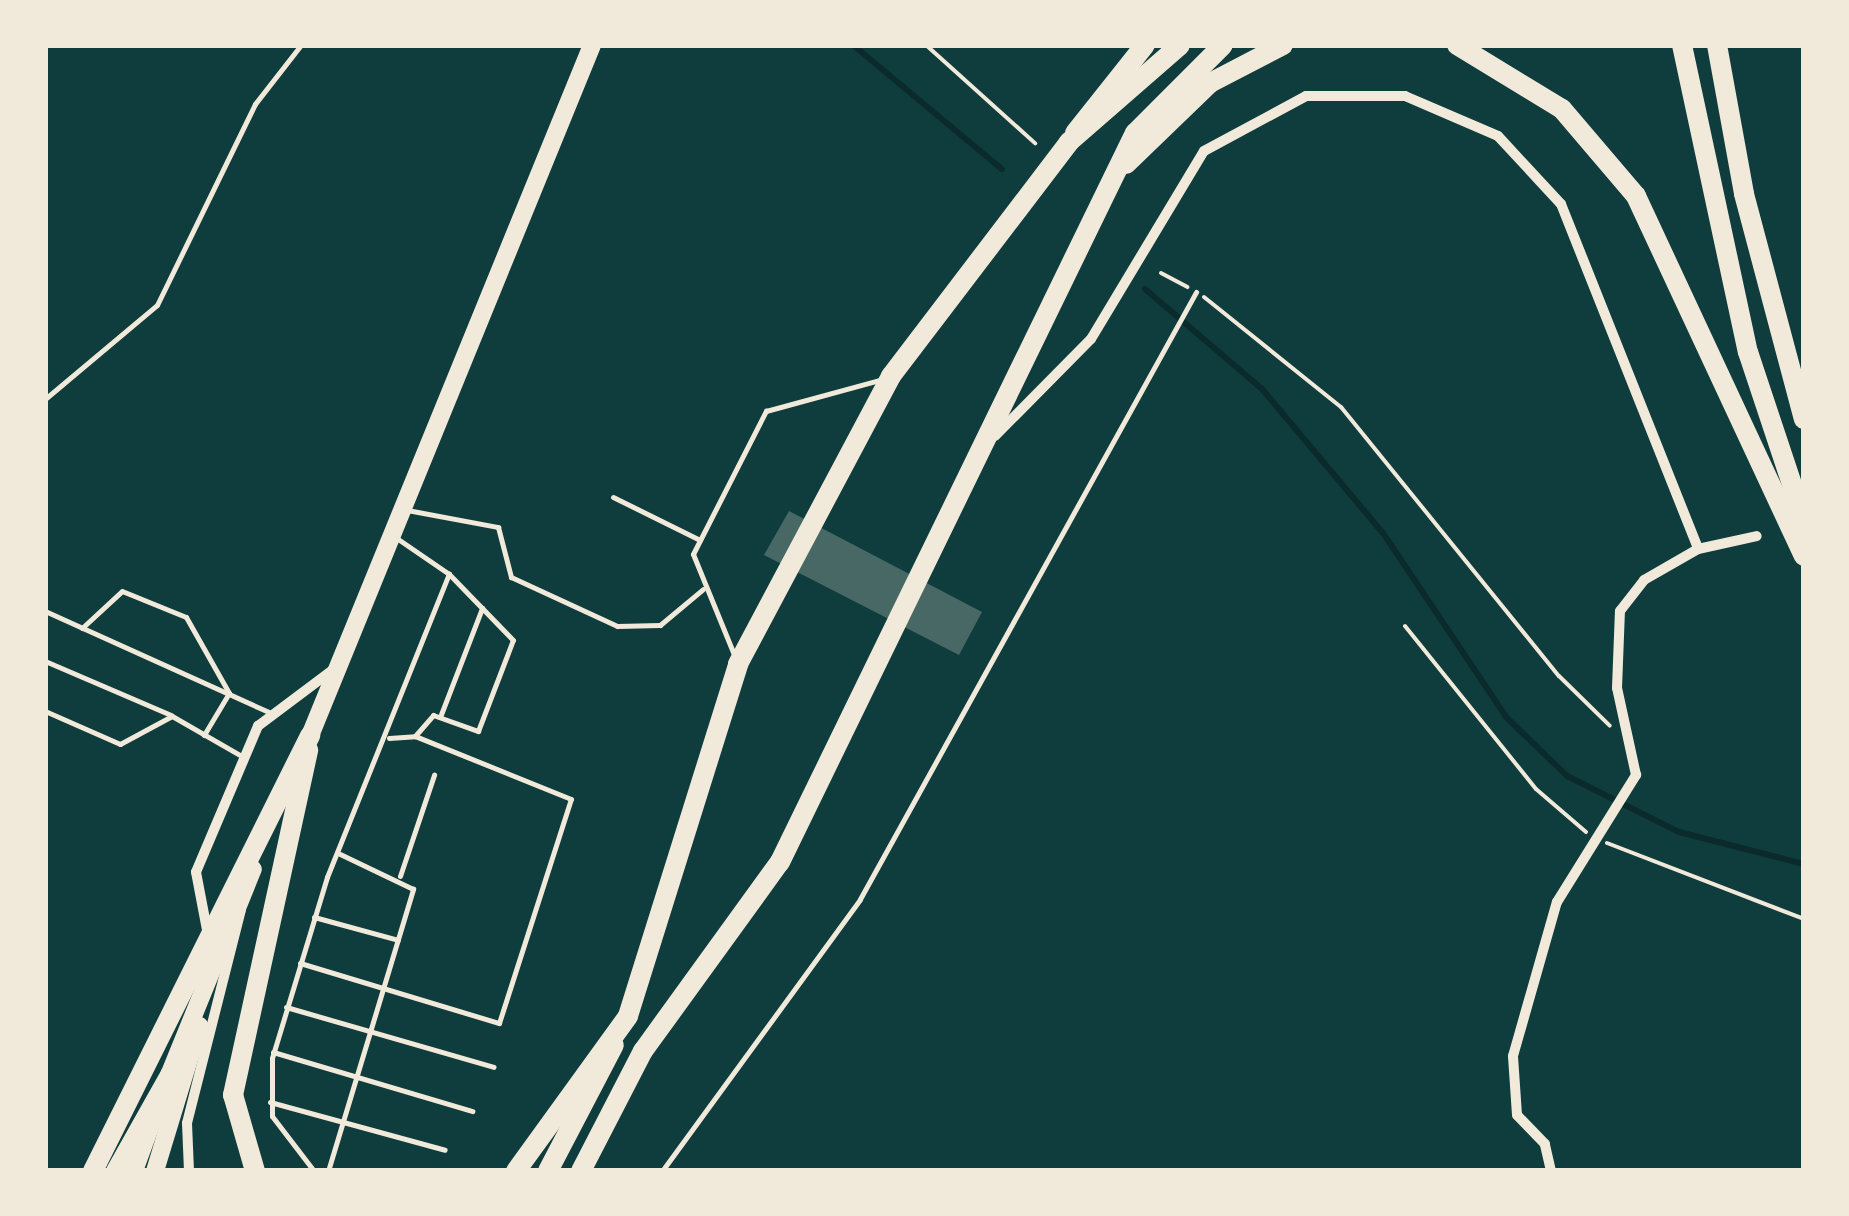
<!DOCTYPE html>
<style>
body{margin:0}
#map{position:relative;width:1849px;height:1216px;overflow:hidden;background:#0f3d3e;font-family:Helvetica,sans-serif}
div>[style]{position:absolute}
.stream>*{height:6px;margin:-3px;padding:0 3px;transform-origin:3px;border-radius:3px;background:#0a2a2b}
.building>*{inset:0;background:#486865}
.path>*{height:4px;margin:-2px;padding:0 2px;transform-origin:2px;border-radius:2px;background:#f1e9da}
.service>*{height:5px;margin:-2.5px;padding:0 2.5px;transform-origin:2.5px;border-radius:2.5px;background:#f1e9da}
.minor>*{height:10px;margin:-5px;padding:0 5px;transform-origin:5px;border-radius:5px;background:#f1e9da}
.primary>*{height:18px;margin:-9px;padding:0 9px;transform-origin:9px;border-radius:9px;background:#f1e9da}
.trunk>*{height:18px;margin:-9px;padding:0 9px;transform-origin:9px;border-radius:9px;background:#f1e9da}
.motorway>*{height:20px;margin:-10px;padding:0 10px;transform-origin:10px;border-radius:10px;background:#f1e9da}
span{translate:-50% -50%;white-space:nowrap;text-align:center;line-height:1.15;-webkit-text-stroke:9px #f1e9da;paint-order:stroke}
.frame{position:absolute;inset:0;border:48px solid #f1e9da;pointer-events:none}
</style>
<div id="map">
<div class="stream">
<div style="left:853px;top:45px;width:194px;rotate:39.8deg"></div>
<div style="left:1145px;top:289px;width:154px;rotate:40.5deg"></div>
<div style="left:1262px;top:389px;width:188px;rotate:50deg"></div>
<div style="left:1383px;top:533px;width:221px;rotate:56.2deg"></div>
<div style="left:1506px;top:717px;width:85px;rotate:44deg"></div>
<div style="left:1567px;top:776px;width:125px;rotate:26.6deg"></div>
<div style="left:1679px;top:832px;width:129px;rotate:14.4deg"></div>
</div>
<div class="building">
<div style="clip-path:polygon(789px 511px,982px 612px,959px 655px,764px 555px)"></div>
</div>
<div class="path">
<div style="left:926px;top:45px;width:147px;rotate:42deg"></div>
<div style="left:1161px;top:273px;width:30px;rotate:28deg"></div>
<div style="left:1204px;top:297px;width:176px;rotate:38.8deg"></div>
<div style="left:1341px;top:407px;width:346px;rotate:51deg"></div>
<div style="left:1559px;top:676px;width:71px;rotate:44.4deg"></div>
<div style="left:1405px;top:626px;width:209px;rotate:51.2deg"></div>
<div style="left:1536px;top:789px;width:66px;rotate:40.7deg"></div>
<div style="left:1607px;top:843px;width:211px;rotate:21.1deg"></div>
</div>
<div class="service">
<div style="left:45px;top:399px;width:146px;rotate:-40deg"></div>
<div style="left:157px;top:305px;width:224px;rotate:-64deg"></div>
<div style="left:255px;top:104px;width:75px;rotate:-52.1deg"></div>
<div style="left:613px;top:497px;width:97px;rotate:26.3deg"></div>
<div style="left:407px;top:510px;width:93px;rotate:10.6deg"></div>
<div style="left:498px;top:527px;width:52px;rotate:75.4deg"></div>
<div style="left:511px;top:577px;width:117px;rotate:24.8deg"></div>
<div style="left:617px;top:626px;width:43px;rotate:-1.3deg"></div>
<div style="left:660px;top:625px;width:56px;rotate:-39.9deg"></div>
<div style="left:45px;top:611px;width:248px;rotate:24.3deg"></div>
<div style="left:82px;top:628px;width:54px;rotate:-42.8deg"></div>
<div style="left:122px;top:591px;width:69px;rotate:22.1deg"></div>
<div style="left:186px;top:617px;width:87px;rotate:60.5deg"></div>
<div style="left:229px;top:693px;width:49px;rotate:120.8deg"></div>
<div style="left:735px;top:657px;width:111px;rotate:-112.2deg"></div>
<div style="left:693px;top:554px;width:161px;rotate:-63deg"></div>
<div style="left:766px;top:411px;width:121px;rotate:-15.3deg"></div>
<div style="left:45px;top:661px;width:137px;rotate:23.2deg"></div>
<div style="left:45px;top:711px;width:82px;rotate:23.7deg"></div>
<div style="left:120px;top:744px;width:59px;rotate:-28.3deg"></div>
<div style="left:172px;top:716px;width:84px;rotate:29.9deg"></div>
<div style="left:440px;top:717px;width:117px;rotate:-68.9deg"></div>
<div style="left:389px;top:738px;width:26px;rotate:-4deg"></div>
<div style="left:415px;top:736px;width:28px;rotate:-49deg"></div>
<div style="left:433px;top:715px;width:48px;rotate:19.6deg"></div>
<div style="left:478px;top:731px;width:97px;rotate:-69deg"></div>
<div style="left:513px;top:640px;width:92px;rotate:-134.1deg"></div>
<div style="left:400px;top:876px;width:107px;rotate:-71.4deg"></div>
<div style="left:314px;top:917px;width:87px;rotate:15.3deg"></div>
<div style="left:300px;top:963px;width:208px;rotate:16.8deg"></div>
<div style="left:499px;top:1023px;width:235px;rotate:-72.2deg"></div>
<div style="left:571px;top:799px;width:168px;rotate:-158deg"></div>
<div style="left:286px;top:1007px;width:216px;rotate:16.1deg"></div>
<div style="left:273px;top:1052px;width:208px;rotate:16.5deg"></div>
<div style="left:270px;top:1102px;width:181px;rotate:15.3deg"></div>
<div style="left:314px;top:1171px;width:69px;rotate:-127.4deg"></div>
<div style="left:272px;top:1116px;width:58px;rotate:-90deg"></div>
<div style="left:272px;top:1058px;width:189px;rotate:-73.1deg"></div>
<div style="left:327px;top:877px;width:327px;rotate:-68.1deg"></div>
<div style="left:449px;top:574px;width:65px;rotate:-145.6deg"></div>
<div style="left:328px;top:1171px;width:295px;rotate:-73.2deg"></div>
<div style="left:413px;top:889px;width:81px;rotate:-154.4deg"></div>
<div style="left:662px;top:1171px;width:336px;rotate:-53.9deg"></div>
<div style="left:860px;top:899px;width:694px;rotate:-61.03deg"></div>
</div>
<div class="minor">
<div style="left:995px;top:436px;width:136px;rotate:-45.3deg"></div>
<div style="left:1091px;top:339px;width:219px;rotate:-59deg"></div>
<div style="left:1204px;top:151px;width:116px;rotate:-28.3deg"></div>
<div style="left:1306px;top:96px;width:99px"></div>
<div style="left:1405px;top:96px;width:101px;rotate:23.3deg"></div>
<div style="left:1498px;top:136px;width:93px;rotate:47.2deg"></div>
<div style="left:1561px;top:204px;width:371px;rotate:68.3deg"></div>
<div style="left:208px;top:935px;width:64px;rotate:-100.8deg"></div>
<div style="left:196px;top:872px;width:159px;rotate:-67deg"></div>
<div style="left:258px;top:726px;width:95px;rotate:-36.9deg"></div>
<div style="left:189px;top:1171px;width:48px;rotate:-92.4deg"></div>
<div style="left:187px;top:1123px;width:220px;rotate:-75.8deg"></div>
<div style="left:1551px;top:1171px;width:28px;rotate:-103deg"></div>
<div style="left:1545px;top:1144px;width:40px;rotate:-134deg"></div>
<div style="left:1517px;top:1115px;width:59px;rotate:-93.9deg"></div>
<div style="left:1513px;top:1056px;width:160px;rotate:-74.1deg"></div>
<div style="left:1557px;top:902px;width:150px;rotate:-58.1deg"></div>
<div style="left:1636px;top:775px;width:89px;rotate:-102.3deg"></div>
<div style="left:1617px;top:688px;width:77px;rotate:-87.8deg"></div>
<div style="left:1620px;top:611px;width:39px;rotate:-52deg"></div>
<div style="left:1644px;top:580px;width:62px;rotate:-29.9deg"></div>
<div style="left:1698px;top:549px;width:60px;rotate:-12.4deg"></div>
</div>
<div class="primary">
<div style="left:305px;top:748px;width:759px;rotate:-67.79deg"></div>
<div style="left:115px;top:1171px;width:112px;rotate:-60.7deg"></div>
<div style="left:170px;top:1073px;width:220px;rotate:-67.9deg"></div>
<div style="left:155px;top:1171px;width:152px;rotate:-73.1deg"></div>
</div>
<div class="trunk">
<div style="left:134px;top:1171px;width:104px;rotate:-69.8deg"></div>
</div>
<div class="motorway">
<div style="left:1457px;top:45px;width:123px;rotate:31.4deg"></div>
<div style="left:1562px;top:109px;width:114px;rotate:49.6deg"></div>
<div style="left:1636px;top:196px;width:397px;rotate:65deg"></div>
<div style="left:1682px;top:45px;width:314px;rotate:77.9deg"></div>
<div style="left:1748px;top:352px;width:177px;rotate:71.6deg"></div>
<div style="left:1717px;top:45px;width:151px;rotate:79.7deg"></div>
<div style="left:1744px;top:194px;width:233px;rotate:75.1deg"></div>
<div style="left:1075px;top:133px;width:112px;rotate:-51.5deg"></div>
<div style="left:1126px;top:164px;width:117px;rotate:-44deg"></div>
<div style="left:1210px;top:83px;width:82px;rotate:-27.5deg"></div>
<div style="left:93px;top:1171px;width:487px;rotate:-63.5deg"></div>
<div style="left:255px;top:1171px;width:79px;rotate:-106.1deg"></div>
<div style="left:233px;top:1095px;width:353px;rotate:-77.7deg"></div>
<div style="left:516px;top:1171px;width:191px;rotate:-54.1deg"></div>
<div style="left:628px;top:1016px;width:369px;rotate:-72.6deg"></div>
<div style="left:738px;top:664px;width:326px;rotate:-62deg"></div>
<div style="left:891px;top:376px;width:294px;rotate:-52.7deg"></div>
<div style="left:1069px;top:142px;width:147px;rotate:-41.1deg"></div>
<div style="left:548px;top:1171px;width:142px;rotate:-62.4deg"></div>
<div style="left:581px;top:1171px;width:135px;rotate:-62.7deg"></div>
<div style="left:643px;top:1051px;width:233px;rotate:-54.1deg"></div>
<div style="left:780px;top:862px;width:811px;rotate:-64.04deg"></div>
<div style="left:1135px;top:133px;width:124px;rotate:-45deg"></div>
</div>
<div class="frame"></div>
</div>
